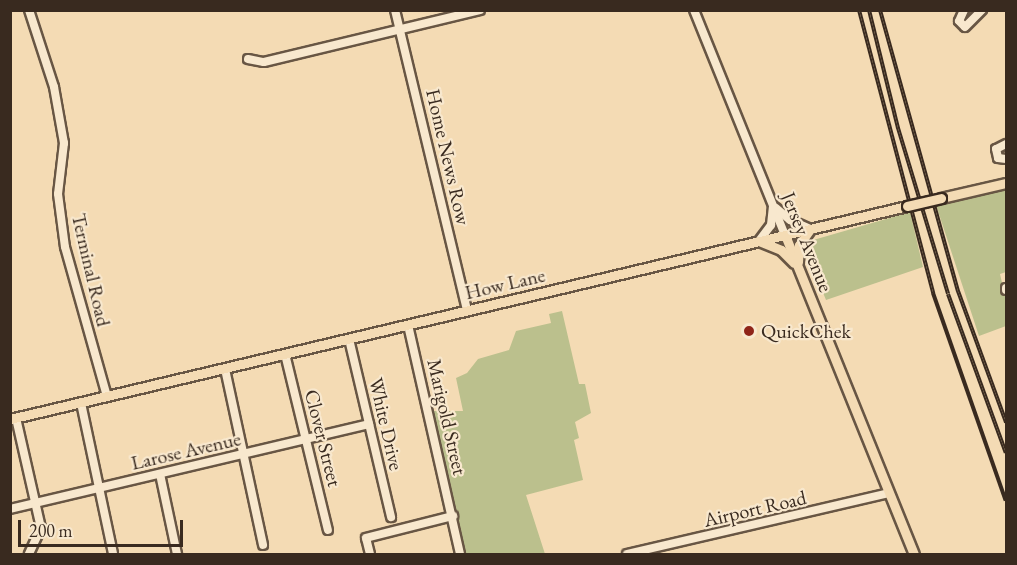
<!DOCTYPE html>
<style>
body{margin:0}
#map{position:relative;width:1017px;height:565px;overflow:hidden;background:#f4dbb4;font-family:"EB Garamond",serif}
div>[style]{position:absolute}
.green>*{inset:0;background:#bbc08d}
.roads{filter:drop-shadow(2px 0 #685644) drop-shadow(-2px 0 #685644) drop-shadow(0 2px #685644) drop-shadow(0 -2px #685644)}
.minor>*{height:8px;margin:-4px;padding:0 4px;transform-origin:4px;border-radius:4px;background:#f8e8ce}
.major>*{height:9px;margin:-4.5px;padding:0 4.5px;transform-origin:4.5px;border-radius:4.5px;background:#f4dbb4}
.rail>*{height:4px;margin-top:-2px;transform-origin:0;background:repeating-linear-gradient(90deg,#f8e8ce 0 4.5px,#392a1f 0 9px);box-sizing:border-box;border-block:2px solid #392a1f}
.bridges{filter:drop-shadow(2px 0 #392a1f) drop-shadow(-2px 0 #392a1f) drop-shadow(0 2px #392a1f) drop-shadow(0 -2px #392a1f)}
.major-bridge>*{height:9px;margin:-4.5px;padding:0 4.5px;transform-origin:4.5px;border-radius:4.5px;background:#f4dbb4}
.dots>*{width:16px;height:16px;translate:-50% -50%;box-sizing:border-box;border:3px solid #f8e8ce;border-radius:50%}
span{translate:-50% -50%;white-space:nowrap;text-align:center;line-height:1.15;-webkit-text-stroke:4.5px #f8e8ce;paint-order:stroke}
.street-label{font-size:20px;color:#392a1f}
.poi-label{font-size:20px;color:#392a1f}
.left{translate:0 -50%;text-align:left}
.frame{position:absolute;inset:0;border:12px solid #392a1f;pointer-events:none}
.scale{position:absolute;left:18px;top:520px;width:165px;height:27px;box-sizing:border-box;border:3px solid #392a1f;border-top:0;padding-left:8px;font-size:18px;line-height:21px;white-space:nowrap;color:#392a1f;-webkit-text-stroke:4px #f8e8ce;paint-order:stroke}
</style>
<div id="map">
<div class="green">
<div style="clip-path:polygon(1006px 188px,1006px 272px,1000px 274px,1006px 300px,1006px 326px,979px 336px,936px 205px)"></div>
<div style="clip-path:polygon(910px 212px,923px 267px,826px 300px,803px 243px)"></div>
<div style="clip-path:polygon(562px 311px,579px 384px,585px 384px,591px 413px,575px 422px,579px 438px,574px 440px,583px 480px,526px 495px,545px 554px,461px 554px,430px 411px,463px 411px,456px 378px,467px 373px,478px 359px,509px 350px,516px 331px,551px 323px,549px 314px)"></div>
</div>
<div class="roads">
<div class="minor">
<div style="left:29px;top:10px;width:81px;rotate:72deg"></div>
<div style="left:54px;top:87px;width:57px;rotate:79.9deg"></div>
<div style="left:64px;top:143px;width:51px;rotate:96.7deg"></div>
<div style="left:58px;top:194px;width:53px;rotate:82.5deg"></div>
<div style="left:65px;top:247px;width:155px;rotate:74.3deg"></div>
<div style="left:395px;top:10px;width:309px;rotate:76.5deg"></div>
<div style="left:694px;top:10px;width:243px;rotate:68deg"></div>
<div style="left:964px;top:10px;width:12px;rotate:114deg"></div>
<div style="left:959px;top:21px;width:8px;rotate:45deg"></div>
<div style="left:965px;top:27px;width:24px;rotate:-45deg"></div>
<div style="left:248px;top:59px;width:16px;rotate:11deg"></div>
<div style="left:264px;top:62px;width:222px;rotate:-13.5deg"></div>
<div style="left:1006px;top:144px;width:11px;rotate:153deg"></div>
<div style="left:996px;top:149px;width:9px;rotate:77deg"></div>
<div style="left:998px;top:158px;width:8px;rotate:7deg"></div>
<div style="left:776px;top:208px;width:18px;rotate:41deg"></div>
<div style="left:790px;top:220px;width:22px;rotate:24deg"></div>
<div style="left:759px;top:241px;width:20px;rotate:-53deg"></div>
<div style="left:771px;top:225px;width:18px;rotate:-84deg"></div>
<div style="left:1006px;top:288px;width:2px;rotate:90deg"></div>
<div style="left:408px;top:325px;width:235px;rotate:77.2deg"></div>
<div style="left:349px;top:339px;width:183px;rotate:76.7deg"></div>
<div style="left:285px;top:354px;width:181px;rotate:76.3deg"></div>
<div style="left:225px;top:369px;width:180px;rotate:77.8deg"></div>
<div style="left:81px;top:403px;width:154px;rotate:78deg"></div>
<div style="left:16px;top:418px;width:113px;rotate:77.2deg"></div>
<div style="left:41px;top:528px;width:29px;rotate:115deg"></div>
<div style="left:160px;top:474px;width:82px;rotate:78deg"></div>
<div style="left:10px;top:509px;width:369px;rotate:-13.3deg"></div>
<div style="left:370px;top:554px;width:16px;rotate:-104deg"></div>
<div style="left:366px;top:538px;width:90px;rotate:-14.2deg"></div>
<div style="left:627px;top:554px;width:269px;rotate:-13.1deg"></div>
</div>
<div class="major">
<div style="left:941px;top:198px;width:67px;rotate:-13deg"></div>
<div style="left:785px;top:235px;width:344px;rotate:68deg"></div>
<div style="left:759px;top:241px;width:24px;rotate:22deg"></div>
<div style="left:781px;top:250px;width:18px;rotate:45deg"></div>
<div style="left:798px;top:262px;width:17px;rotate:-87deg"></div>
<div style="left:799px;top:245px;width:19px;rotate:-55deg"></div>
<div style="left:10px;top:419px;width:922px;rotate:-13.36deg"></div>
</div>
</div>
<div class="rail">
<div style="left:859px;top:10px;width:293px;rotate:75.3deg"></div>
<div style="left:933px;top:293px;width:220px;rotate:70.7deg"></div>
<div style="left:869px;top:10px;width:122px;rotate:76.2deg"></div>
<div style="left:898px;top:128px;width:173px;rotate:73.2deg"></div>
<div style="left:948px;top:294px;width:169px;rotate:70deg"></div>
<div style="left:880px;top:10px;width:292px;rotate:74.5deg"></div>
<div style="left:958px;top:291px;width:140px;rotate:69.9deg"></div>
</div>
<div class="bridges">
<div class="major-bridge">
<div style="left:907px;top:206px;width:35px;rotate:-13deg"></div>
</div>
</div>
<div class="dots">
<div style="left:749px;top:331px;background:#8f2418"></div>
</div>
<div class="street-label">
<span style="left:448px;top:157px;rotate:77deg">Home News Row</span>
<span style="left:807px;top:242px;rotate:68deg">Jersey Avenue</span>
<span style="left:91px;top:270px;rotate:77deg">Terminal Road</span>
<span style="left:505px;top:284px;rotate:-13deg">How Lane</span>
<span style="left:447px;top:417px;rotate:77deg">Marigold Street</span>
<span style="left:386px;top:424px;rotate:77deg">White Drive</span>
<span style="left:323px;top:438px;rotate:76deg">Clover Street</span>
<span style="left:186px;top:451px;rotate:-13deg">Larose Avenue</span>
<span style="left:755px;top:509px;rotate:-13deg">Airport Road</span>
</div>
<div class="poi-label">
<span class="left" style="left:761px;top:331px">QuickChek</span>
</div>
<div class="frame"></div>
<div class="scale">200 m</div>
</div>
